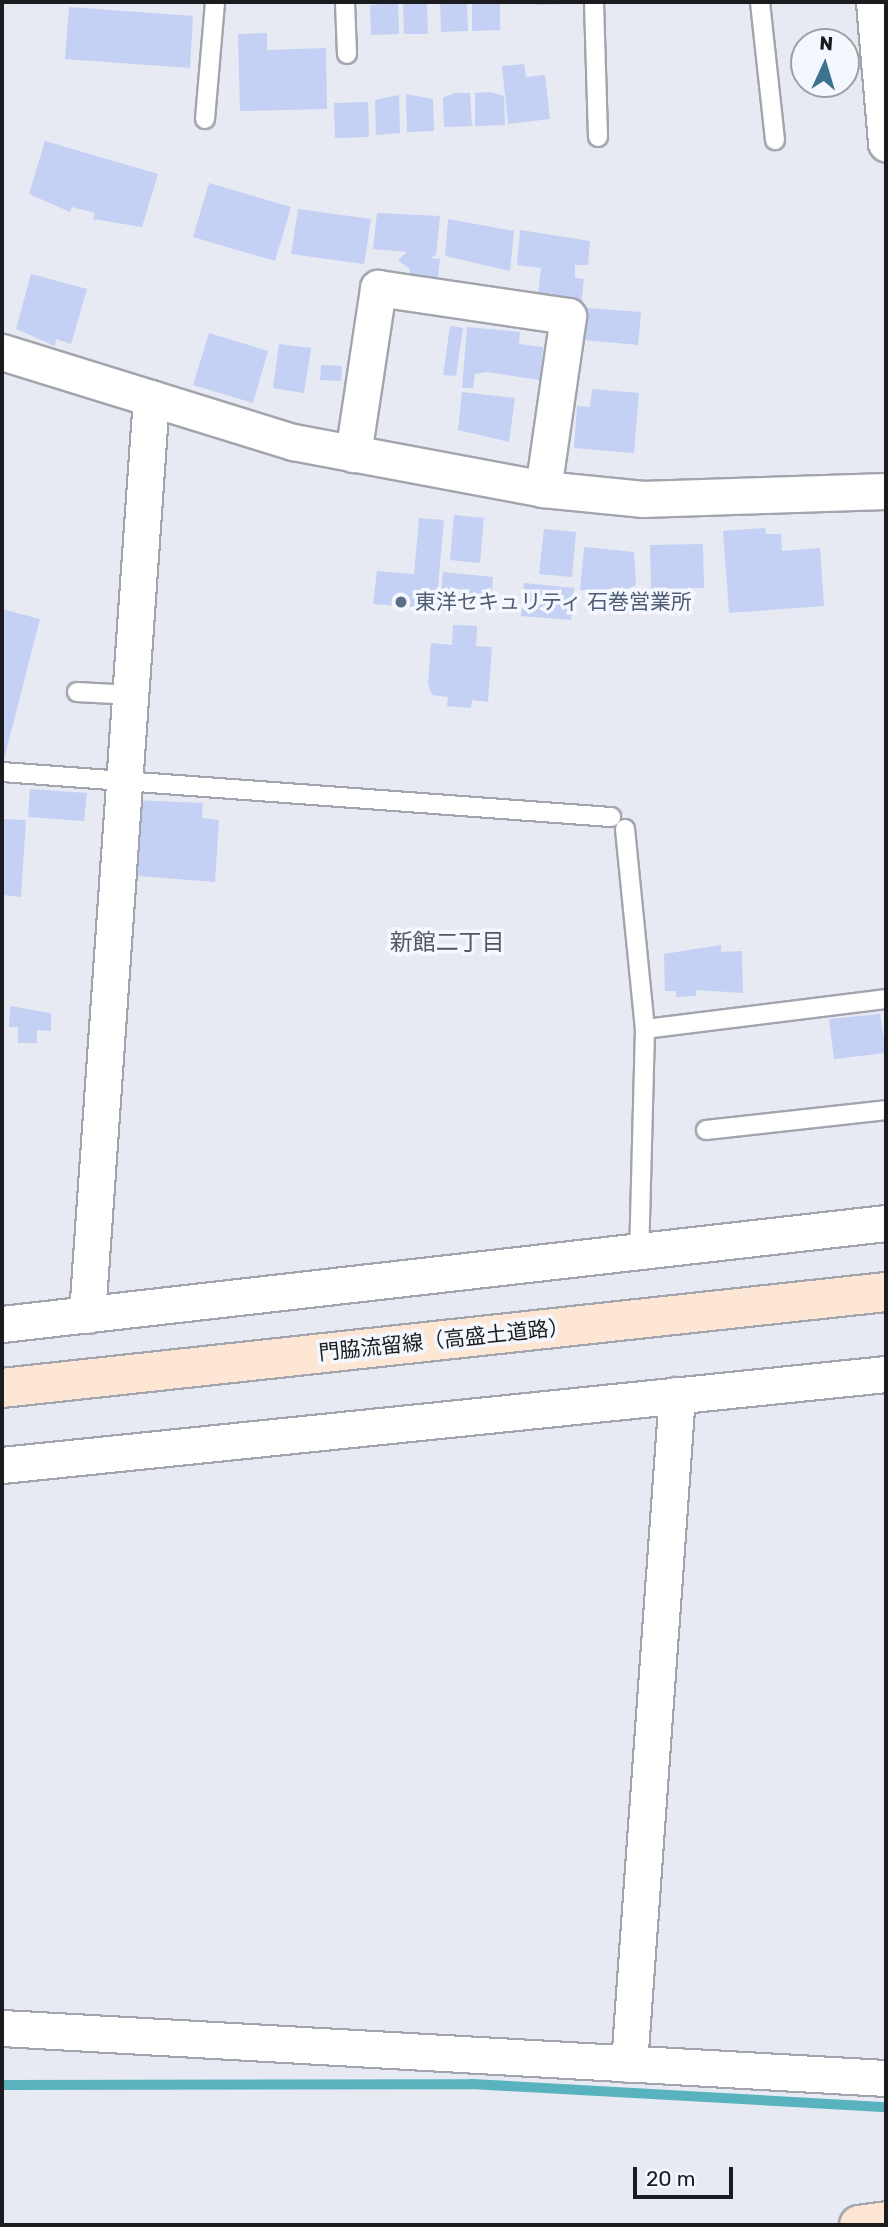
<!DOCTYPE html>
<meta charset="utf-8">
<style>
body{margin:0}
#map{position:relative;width:888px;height:2227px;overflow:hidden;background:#e7eaf3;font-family:Rubik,"Noto Sans JP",sans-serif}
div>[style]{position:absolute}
.stream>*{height:10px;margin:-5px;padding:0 5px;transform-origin:5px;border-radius:5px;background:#59b3bf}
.building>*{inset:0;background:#c4d0f4}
.roads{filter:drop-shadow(2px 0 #a2a5ad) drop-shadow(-2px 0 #a2a5ad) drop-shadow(0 2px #a2a5ad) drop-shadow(0 -2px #a2a5ad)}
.lane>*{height:18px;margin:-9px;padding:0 9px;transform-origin:9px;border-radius:9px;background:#fff}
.street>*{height:35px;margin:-17.5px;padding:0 17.5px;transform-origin:17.5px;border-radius:17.5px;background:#fff}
.secondary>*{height:38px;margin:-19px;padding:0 19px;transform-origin:19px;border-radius:19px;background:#fde6d4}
.dots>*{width:19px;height:19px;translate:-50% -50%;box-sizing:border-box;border:4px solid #f5f7fe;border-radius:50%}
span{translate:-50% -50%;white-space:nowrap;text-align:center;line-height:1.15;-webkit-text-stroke:7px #f5f7fe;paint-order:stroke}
.service-label{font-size:21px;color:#4e5e75}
.left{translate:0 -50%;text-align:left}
.street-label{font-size:21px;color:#1b1c1f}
.neighbourhood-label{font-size:23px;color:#55575e}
.frame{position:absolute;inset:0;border:4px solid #1b1c1f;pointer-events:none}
.north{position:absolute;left:790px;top:28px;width:70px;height:70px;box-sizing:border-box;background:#f5f7fe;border:2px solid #9e9fa5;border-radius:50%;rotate:4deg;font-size:19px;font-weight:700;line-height:28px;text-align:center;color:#1b1c1f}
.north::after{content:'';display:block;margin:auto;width:24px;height:32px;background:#3c748e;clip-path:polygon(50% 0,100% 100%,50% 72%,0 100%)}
.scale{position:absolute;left:633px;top:2167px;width:100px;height:32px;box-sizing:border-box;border:4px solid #1b1c1f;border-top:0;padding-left:9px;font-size:21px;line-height:24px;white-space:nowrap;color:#1b1c1f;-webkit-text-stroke:5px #f5f7fe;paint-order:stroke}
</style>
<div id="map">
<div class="stream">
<div style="left:2px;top:2085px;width:470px;rotate:-0.1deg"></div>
<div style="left:472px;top:2084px;width:415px;rotate:3.2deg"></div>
</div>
<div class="building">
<div style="clip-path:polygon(398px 2px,399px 34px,371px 35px,370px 5px)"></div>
<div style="clip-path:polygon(403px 2px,427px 3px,428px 34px,404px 34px)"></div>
<div style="clip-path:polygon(440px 2px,467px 2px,468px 31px,441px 32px)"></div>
<div style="clip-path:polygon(472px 2px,500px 2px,500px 30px,472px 31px)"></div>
<div style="clip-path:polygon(537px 2px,565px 2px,565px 4px,537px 5px)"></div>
<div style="clip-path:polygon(69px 7px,193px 16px,190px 68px,65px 59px)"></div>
<div style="clip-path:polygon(267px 33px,267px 50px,326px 48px,327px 109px,240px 111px,238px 34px)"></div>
<div style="clip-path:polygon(524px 64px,526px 77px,545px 75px,550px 119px,508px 124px,502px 66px)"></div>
<div style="clip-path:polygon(490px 92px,504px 96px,505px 125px,475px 126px,475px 93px)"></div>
<div style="clip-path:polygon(455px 93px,470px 93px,472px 126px,444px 127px,443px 98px)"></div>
<div style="clip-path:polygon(406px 94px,433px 99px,434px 131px,407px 132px)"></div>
<div style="clip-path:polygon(399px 95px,400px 133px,376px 135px,375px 100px)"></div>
<div style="clip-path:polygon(368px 102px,369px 137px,335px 138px,334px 103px)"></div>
<div style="clip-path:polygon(45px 141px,158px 174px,142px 227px,93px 219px,95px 213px,72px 207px,70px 212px,29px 194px)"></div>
<div style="clip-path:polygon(209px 183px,291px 207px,275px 261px,193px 237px)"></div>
<div style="clip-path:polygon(298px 209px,371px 219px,364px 264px,291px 254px)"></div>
<div style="clip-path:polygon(377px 213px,440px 216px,436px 255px,430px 258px,440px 259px,437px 286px,409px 283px,410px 269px,398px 260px,407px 252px,373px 249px)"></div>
<div style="clip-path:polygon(448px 219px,514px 231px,510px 271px,445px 256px)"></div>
<div style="clip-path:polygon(520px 230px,590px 241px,588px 265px,575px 265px,575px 278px,584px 279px,581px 307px,537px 303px,541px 268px,517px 265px)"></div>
<div style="clip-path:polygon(31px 274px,87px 289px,71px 344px,56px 339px,55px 346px,16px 329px)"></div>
<div style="clip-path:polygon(587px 308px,641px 312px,638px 345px,584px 340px)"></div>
<div style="clip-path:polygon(450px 326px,463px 328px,456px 376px,443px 375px)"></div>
<div style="clip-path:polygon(467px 327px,520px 332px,519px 344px,543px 347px,540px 380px,486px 372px,475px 374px,473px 388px,462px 388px)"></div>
<div style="clip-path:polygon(209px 333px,268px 351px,253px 403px,193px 385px)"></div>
<div style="clip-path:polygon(279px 344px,311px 348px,304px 393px,273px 388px)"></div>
<div style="clip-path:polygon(321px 365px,342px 366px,341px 381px,320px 380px)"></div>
<div style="clip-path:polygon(592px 389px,639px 393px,634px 453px,574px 448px,577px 406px,590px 407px)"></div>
<div style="clip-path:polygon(462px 392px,515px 398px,509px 442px,458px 430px)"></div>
<div style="clip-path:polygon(454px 515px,484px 518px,480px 563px,450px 560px)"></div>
<div style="clip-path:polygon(419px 518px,444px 520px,436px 609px,373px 604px,377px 571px,414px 574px)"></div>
<div style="clip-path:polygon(765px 528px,766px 534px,781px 534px,782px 551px,820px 548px,824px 606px,729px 613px,723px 531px)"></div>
<div style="clip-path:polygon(544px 529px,576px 532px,572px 577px,539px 574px)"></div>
<div style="clip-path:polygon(703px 544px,704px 588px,651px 589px,650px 545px)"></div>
<div style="clip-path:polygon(584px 547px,634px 552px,636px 585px,617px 593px,580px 590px)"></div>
<div style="clip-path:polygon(443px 572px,493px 577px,490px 609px,440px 605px)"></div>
<div style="clip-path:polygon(524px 583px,574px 588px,571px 620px,521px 616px)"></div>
<div style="clip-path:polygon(2px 609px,40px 619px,3px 763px,2px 763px)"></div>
<div style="clip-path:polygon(453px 625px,477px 626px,476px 646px,492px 647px,488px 702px,472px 700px,471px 708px,447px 706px,448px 697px,432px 695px,428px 684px,431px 643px,452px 645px)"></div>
<div style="clip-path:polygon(30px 789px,87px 793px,84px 821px,28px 817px)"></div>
<div style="clip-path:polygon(133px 800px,203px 803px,202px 818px,219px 820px,215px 882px,126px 875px)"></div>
<div style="clip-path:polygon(2px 819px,26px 820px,21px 897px,2px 895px)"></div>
<div style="clip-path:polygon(721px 945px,721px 952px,742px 951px,743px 993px,696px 990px,696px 996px,676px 997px,676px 991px,665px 991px,664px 954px)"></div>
<div style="clip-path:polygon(10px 1006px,51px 1013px,51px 1031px,37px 1030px,37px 1043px,18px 1043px,18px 1027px,9px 1027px)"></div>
<div style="clip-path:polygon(880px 1014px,886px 1053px,834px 1059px,829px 1019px)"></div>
</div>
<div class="roads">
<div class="lane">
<div style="left:345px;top:2px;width:52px;rotate:87.8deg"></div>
<div style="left:594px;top:2px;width:135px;rotate:88.3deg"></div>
<div style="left:760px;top:2px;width:139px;rotate:83.8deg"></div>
<div style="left:205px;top:119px;width:117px;rotate:-85.1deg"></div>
<div style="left:77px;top:692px;width:55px;rotate:3.1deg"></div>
<div style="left:2px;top:772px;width:611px;rotate:4.23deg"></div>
<div style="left:625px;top:829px;width:201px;rotate:84.3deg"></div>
<div style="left:645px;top:1029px;width:225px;rotate:91.5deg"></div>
<div style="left:645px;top:1029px;width:243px;rotate:-7.1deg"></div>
<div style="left:706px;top:1130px;width:181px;rotate:-6.3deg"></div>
</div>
<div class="street">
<div style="left:874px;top:2px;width:142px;rotate:85.1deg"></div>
<div style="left:2px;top:352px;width:305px;rotate:17.2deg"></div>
<div style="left:293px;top:442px;width:254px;rotate:10.6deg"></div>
<div style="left:543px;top:489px;width:101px;rotate:5.7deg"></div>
<div style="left:644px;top:499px;width:242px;rotate:-1.9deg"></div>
<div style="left:353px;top:454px;width:168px;rotate:-81.4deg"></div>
<div style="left:378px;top:288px;width:192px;rotate:8.4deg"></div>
<div style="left:568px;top:316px;width:175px;rotate:98.2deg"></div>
<div style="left:87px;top:1315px;width:919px;rotate:-86.01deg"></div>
<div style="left:2px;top:1324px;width:890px;rotate:-6.52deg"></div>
<div style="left:2px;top:1465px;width:889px;rotate:-5.88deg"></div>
<div style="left:2px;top:2028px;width:885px;rotate:3.24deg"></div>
<div style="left:629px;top:2064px;width:671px;rotate:-85.9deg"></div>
</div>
<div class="secondary">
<div style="left:2px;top:1388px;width:889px;rotate:-6.2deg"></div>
<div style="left:859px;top:2225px;width:27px;rotate:-8deg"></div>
</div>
</div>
<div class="dots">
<div style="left:401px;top:602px;background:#5c6f8a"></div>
</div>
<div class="service-label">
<span class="left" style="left:415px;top:602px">東洋セキュリティ 石巻営業所</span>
</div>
<div class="street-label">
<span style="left:444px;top:1340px;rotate:-6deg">門脇流留線（高盛土道路）</span>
</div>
<div class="neighbourhood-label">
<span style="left:447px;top:942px">新館二丁目</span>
</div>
<div class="frame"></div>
<div class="north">N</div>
<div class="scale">20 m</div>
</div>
